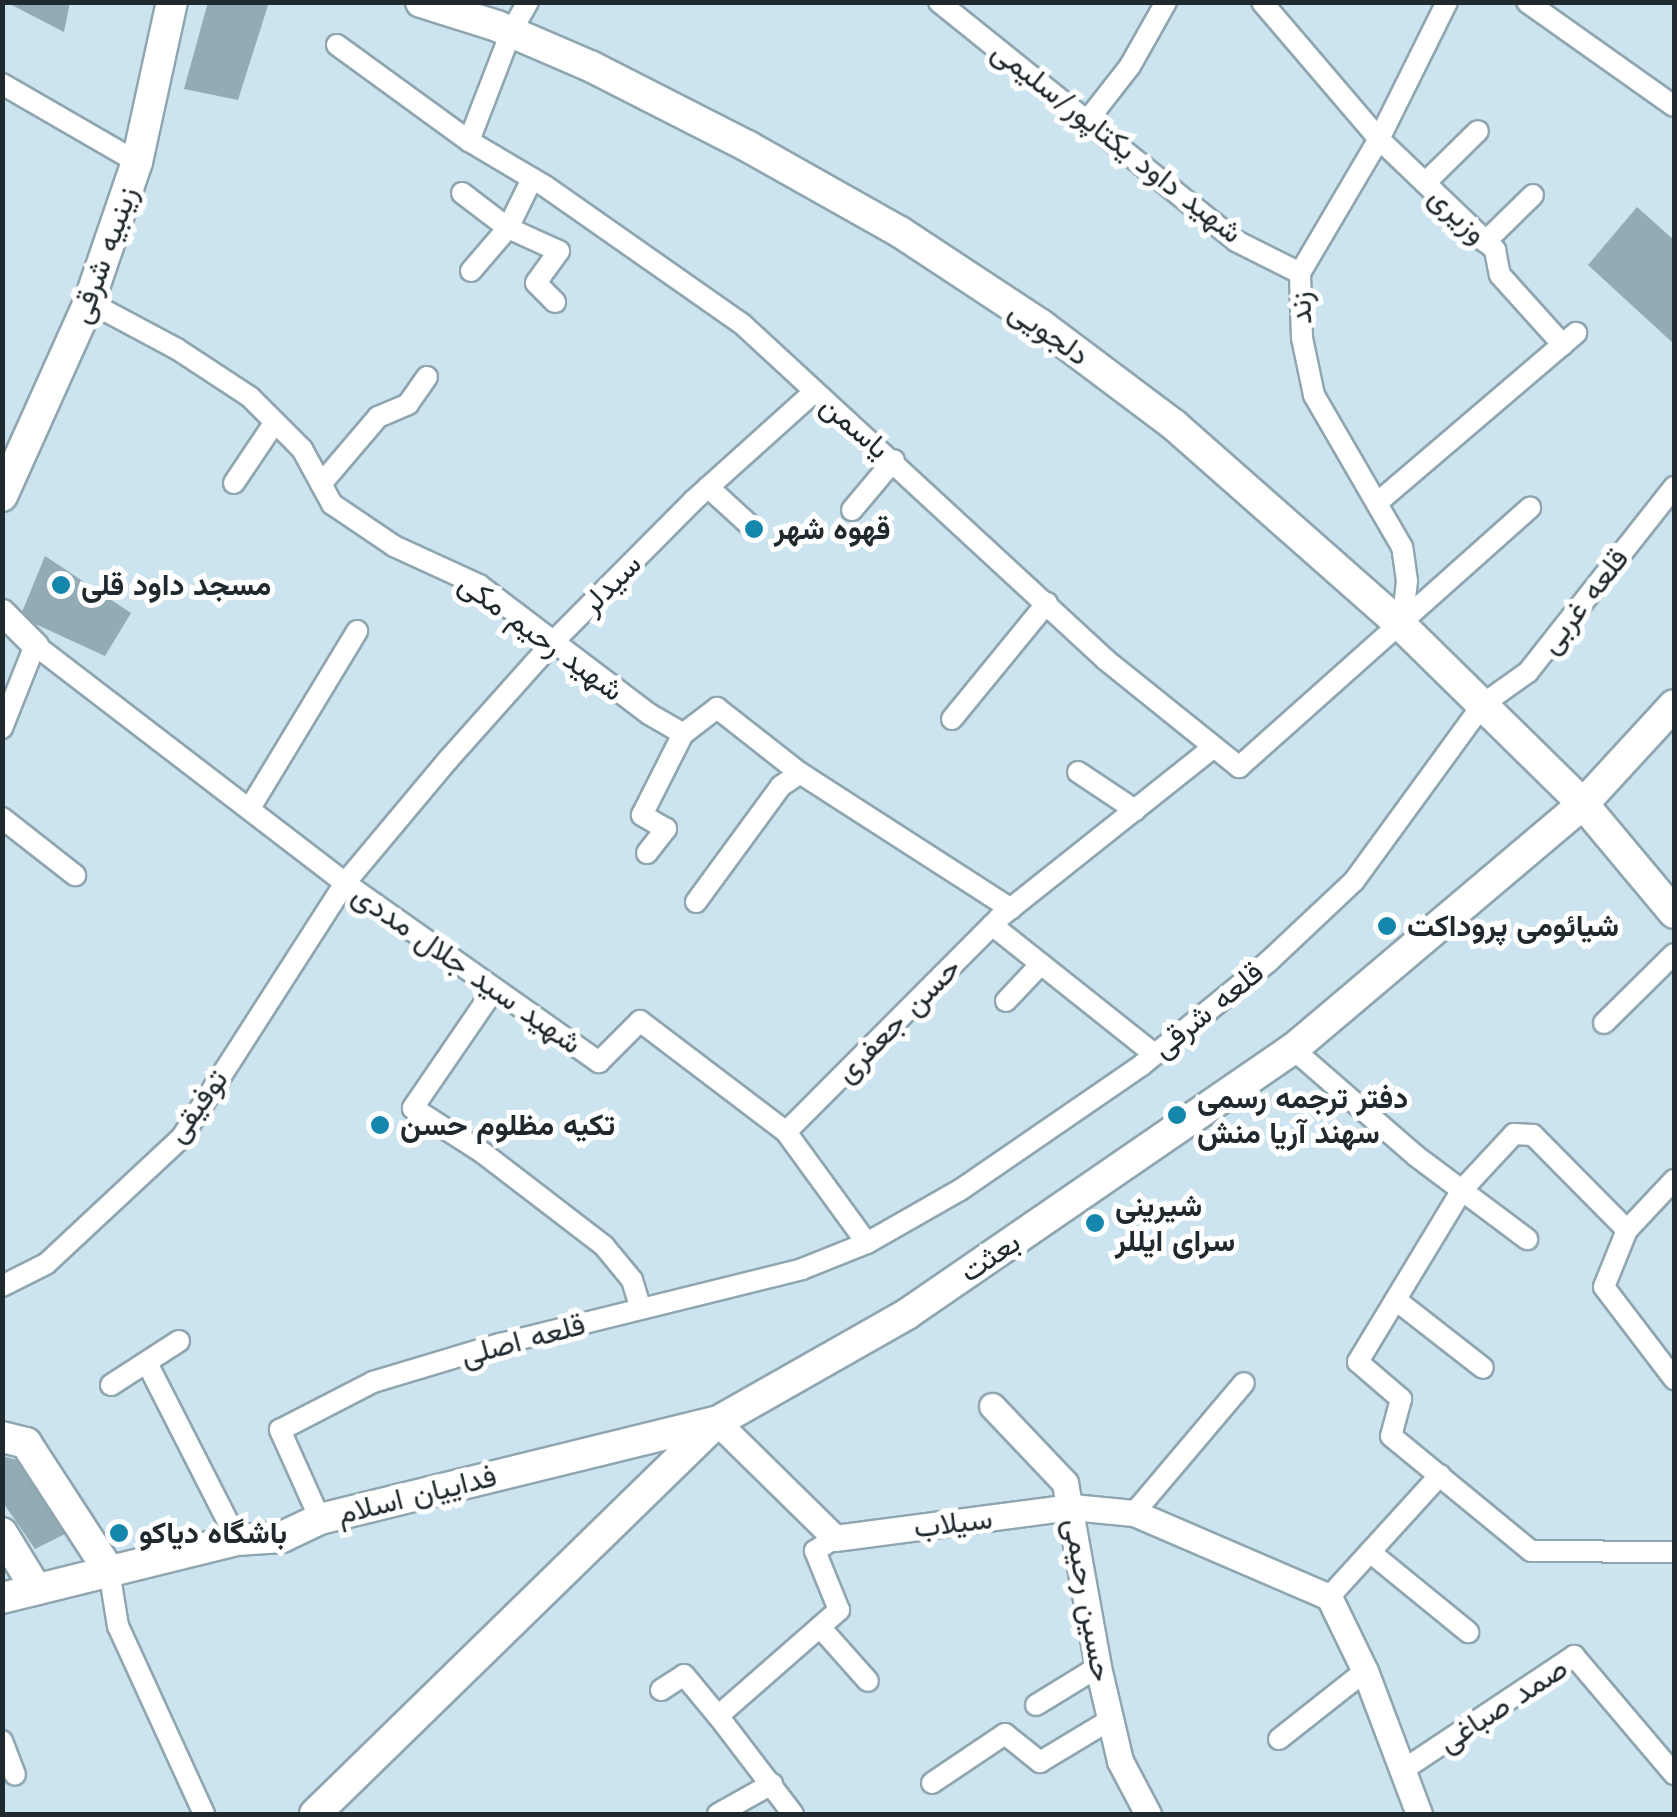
<!DOCTYPE html>
<meta charset="utf-8">
<style>
body{margin:0}
#map{position:relative;width:1677px;height:1817px;overflow:hidden;background:#cce4f0;font-family:"Work Sans",Vazirmatn,sans-serif}
div>[style]{position:absolute}
.building>*{inset:0;background:#93abb5}
.roads{filter:drop-shadow(2px 0 #8fa6b1) drop-shadow(-2px 0 #8fa6b1) drop-shadow(0 2px #8fa6b1) drop-shadow(0 -2px #8fa6b1)}
.minor>*{height:20px;margin:-10px;padding:0 10px;transform-origin:10px;border-radius:10px;background:#fff}
.tertiary>*{height:25px;margin:-12.5px;padding:0 12.5px;transform-origin:12.5px;border-radius:12.5px;background:#fff}
.secondary>*{height:30px;margin:-15px;padding:0 15px;transform-origin:15px;border-radius:15px;background:#fff}
.dots>*{width:28px;height:28px;translate:-50% -50%;box-sizing:border-box;border:5px solid #fff;border-radius:50%}
span{translate:-50% -50%;white-space:nowrap;text-align:center;line-height:1.15;-webkit-text-stroke:10px #fff;paint-order:stroke}
.street-label{font-size:30px;color:#20292d}
.poi-label{font-size:30px;color:#20292d;font-weight:700}
.left{translate:0 -50%;text-align:left}
.frame{position:absolute;inset:0;border:5px solid #20292d;pointer-events:none}
</style>
<div id="map">
<div class="building">
<div style="clip-path:polygon(6px 2px,70px 2px,64px 32px)"></div>
<div style="clip-path:polygon(208px 2px,269px 2px,238px 100px,184px 89px)"></div>
<div style="clip-path:polygon(1637px 207px,1674px 240px,1674px 344px,1588px 265px)"></div>
<div style="clip-path:polygon(45px 556px,131px 613px,105px 656px,20px 617px)"></div>
<div style="clip-path:polygon(2px 1456px,28px 1463px,73px 1530px,35px 1549px,2px 1501px)"></div>
</div>
<div class="roads">
<div class="minor">
<div style="left:528px;top:2px;width:34px;rotate:120deg"></div>
<div style="left:511px;top:32px;width:117px;rotate:111.1deg"></div>
<div style="left:469px;top:141px;width:88px;rotate:30.6deg"></div>
<div style="left:545px;top:186px;width:239px;rotate:35deg"></div>
<div style="left:741px;top:323px;width:497px;rotate:42.7deg"></div>
<div style="left:1106px;top:660px;width:171px;rotate:38.8deg"></div>
<div style="left:1239px;top:767px;width:390px;rotate:-41.7deg"></div>
<div style="left:939px;top:2px;width:381px;rotate:38.8deg"></div>
<div style="left:1236px;top:241px;width:72px;rotate:26.6deg"></div>
<div style="left:1262px;top:2px;width:180px;rotate:49.5deg"></div>
<div style="left:1379px;top:139px;width:161px;rotate:43.7deg"></div>
<div style="left:1495px;top:250px;width:25px;rotate:79deg"></div>
<div style="left:1500px;top:275px;width:94px;rotate:48deg"></div>
<div style="left:1527px;top:2px;width:180px;rotate:35.3deg"></div>
<div style="left:337px;top:45px;width:163px;rotate:36deg"></div>
<div style="left:2px;top:84px;width:156px;rotate:30deg"></div>
<div style="left:1087px;top:121px;width:70px;rotate:-52deg"></div>
<div style="left:1130px;top:66px;width:73px;rotate:-60.6deg"></div>
<div style="left:1425px;top:183px;width:74px;rotate:-44.5deg"></div>
<div style="left:462px;top:193px;width:58px;rotate:37.3deg"></div>
<div style="left:508px;top:228px;width:56px;rotate:24.3deg"></div>
<div style="left:559px;top:251px;width:39px;rotate:126deg"></div>
<div style="left:536px;top:283px;width:27px;rotate:45deg"></div>
<div style="left:1485px;top:242px;width:67px;rotate:-44.4deg"></div>
<div style="left:471px;top:271px;width:57px;rotate:-49.3deg"></div>
<div style="left:508px;top:228px;width:55px;rotate:-63.9deg"></div>
<div style="left:89px;top:302px;width:100px;rotate:28.1deg"></div>
<div style="left:177px;top:349px;width:87px;rotate:33.3deg"></div>
<div style="left:250px;top:397px;width:74px;rotate:45deg"></div>
<div style="left:302px;top:449px;width:63px;rotate:61.4deg"></div>
<div style="left:332px;top:504px;width:75px;rotate:34.1deg"></div>
<div style="left:394px;top:546px;width:94px;rotate:24.6deg"></div>
<div style="left:479px;top:585px;width:213px;rotate:37.2deg"></div>
<div style="left:649px;top:714px;width:39px;rotate:30deg"></div>
<div style="left:234px;top:483px;width:73px;rotate:-56.1deg"></div>
<div style="left:321px;top:484px;width:88px;rotate:-49.6deg"></div>
<div style="left:378px;top:417px;width:33px;rotate:-23deg"></div>
<div style="left:408px;top:404px;width:33px;rotate:-55deg"></div>
<div style="left:708px;top:487px;width:62px;rotate:42.4deg"></div>
<div style="left:1377px;top:503px;width:262px;rotate:-40.5deg"></div>
<div style="left:852px;top:510px;width:65px;rotate:-50deg"></div>
<div style="left:1402px;top:626px;width:45px;rotate:-83.7deg"></div>
<div style="left:1407px;top:581px;width:34px;rotate:-98deg"></div>
<div style="left:1402px;top:547px;width:176px;rotate:-120.1deg"></div>
<div style="left:1314px;top:395px;width:58px;rotate:-101.9deg"></div>
<div style="left:1302px;top:338px;width:65px;rotate:-91.8deg"></div>
<div style="left:1300px;top:273px;width:156px;rotate:-59.5deg"></div>
<div style="left:1379px;top:139px;width:153px;rotate:-63.6deg"></div>
<div style="left:952px;top:719px;width:150px;rotate:-50.7deg"></div>
<div style="left:2px;top:728px;width:89px;rotate:-68.3deg"></div>
<div style="left:35px;top:645px;width:391px;rotate:37.5deg"></div>
<div style="left:345px;top:883px;width:311px;rotate:35.2deg"></div>
<div style="left:599px;top:1062px;width:58px;rotate:-45deg"></div>
<div style="left:640px;top:1021px;width:183px;rotate:37.2deg"></div>
<div style="left:786px;top:1132px;width:137px;rotate:53.9deg"></div>
<div style="left:1078px;top:772px;width:69px;rotate:33.7deg"></div>
<div style="left:250px;top:808px;width:207px;rotate:-58.8deg"></div>
<div style="left:2px;top:818px;width:93px;rotate:38deg"></div>
<div style="left:647px;top:853px;width:31px;rotate:-52deg"></div>
<div style="left:666px;top:829px;width:28px;rotate:-150deg"></div>
<div style="left:642px;top:815px;width:91px;rotate:-63.2deg"></div>
<div style="left:683px;top:734px;width:43px;rotate:-37.4deg"></div>
<div style="left:717px;top:708px;width:105px;rotate:38.1deg"></div>
<div style="left:800px;top:773px;width:251px;rotate:32.8deg"></div>
<div style="left:696px;top:902px;width:144px;rotate:-53.8deg"></div>
<div style="left:781px;top:786px;width:23px;rotate:-34deg"></div>
<div style="left:992px;top:925px;width:207px;rotate:38.5deg"></div>
<div style="left:493px;top:991px;width:142px;rotate:124.4deg"></div>
<div style="left:413px;top:1108px;width:83px;rotate:32.7deg"></div>
<div style="left:483px;top:1153px;width:153px;rotate:37.5deg"></div>
<div style="left:604px;top:1246px;width:44px;rotate:50.5deg"></div>
<div style="left:632px;top:1280px;width:30px;rotate:73deg"></div>
<div style="left:1006px;top:1001px;width:51px;rotate:-46.6deg"></div>
<div style="left:1604px;top:1023px;width:98px;rotate:-44.6deg"></div>
<div style="left:1293px;top:1049px;width:163px;rotate:41deg"></div>
<div style="left:1416px;top:1156px;width:139px;rotate:36.8deg"></div>
<div style="left:786px;top:1132px;width:303px;rotate:-45.1deg"></div>
<div style="left:1000px;top:917px;width:273px;rotate:-38.5deg"></div>
<div style="left:1674px;top:1180px;width:69px;rotate:133.2deg"></div>
<div style="left:1627px;top:1230px;width:61px;rotate:112deg"></div>
<div style="left:1604px;top:1287px;width:116px;rotate:52.7deg"></div>
<div style="left:1627px;top:1230px;width:134px;rotate:-134.7deg"></div>
<div style="left:1533px;top:1135px;width:19px;rotate:-177deg"></div>
<div style="left:1514px;top:1134px;width:76px;rotate:132.9deg"></div>
<div style="left:1462px;top:1190px;width:201px;rotate:121.2deg"></div>
<div style="left:1358px;top:1362px;width:57px;rotate:40.7deg"></div>
<div style="left:1401px;top:1399px;width:38px;rotate:105deg"></div>
<div style="left:1391px;top:1436px;width:181px;rotate:39.4deg"></div>
<div style="left:1531px;top:1551px;width:143px;rotate:0.4deg"></div>
<div style="left:2px;top:1286px;width:49px;rotate:-26.6deg"></div>
<div style="left:46px;top:1264px;width:186px;rotate:-43deg"></div>
<div style="left:182px;top:1137px;width:302px;rotate:-57.3deg"></div>
<div style="left:345px;top:883px;width:160px;rotate:-50.1deg"></div>
<div style="left:448px;top:760px;width:158px;rotate:-48.3deg"></div>
<div style="left:553px;top:642px;width:199px;rotate:-45.2deg"></div>
<div style="left:693px;top:501px;width:163px;rotate:-42deg"></div>
<div style="left:1396px;top:1300px;width:110px;rotate:38deg"></div>
<div style="left:147px;top:1363px;width:199px;rotate:63deg"></div>
<div style="left:111px;top:1385px;width:81px;rotate:-32.9deg"></div>
<div style="left:1134px;top:1513px;width:170px;rotate:-49.8deg"></div>
<div style="left:320px;top:1519px;width:98px;rotate:-114.2deg"></div>
<div style="left:280px;top:1430px;width:105px;rotate:-27.3deg"></div>
<div style="left:373px;top:1382px;width:133px;rotate:-16.7deg"></div>
<div style="left:500px;top:1344px;width:311px;rotate:-13.9deg"></div>
<div style="left:802px;top:1269px;width:70px;rotate:-21.8deg"></div>
<div style="left:867px;top:1243px;width:107px;rotate:-29.7deg"></div>
<div style="left:960px;top:1190px;width:221px;rotate:-34.5deg"></div>
<div style="left:1142px;top:1065px;width:163px;rotate:-39.3deg"></div>
<div style="left:1268px;top:962px;width:118px;rotate:-43.3deg"></div>
<div style="left:1354px;top:881px;width:219px;rotate:-53.9deg"></div>
<div style="left:1483px;top:704px;width:55px;rotate:-35.4deg"></div>
<div style="left:1528px;top:672px;width:236px;rotate:-51.7deg"></div>
<div style="left:1370px;top:1552px;width:127px;rotate:39.2deg"></div>
<div style="left:109px;top:1571px;width:56px;rotate:80.7deg"></div>
<div style="left:118px;top:1626px;width:207px;rotate:65.4deg"></div>
<div style="left:1329px;top:1597px;width:165px;rotate:-47.7deg"></div>
<div style="left:820px;top:1627px;width:72px;rotate:48.4deg"></div>
<div style="left:661px;top:1690px;width:27px;rotate:-33deg"></div>
<div style="left:684px;top:1675px;width:53px;rotate:50.3deg"></div>
<div style="left:1036px;top:1705px;width:73px;rotate:-31.5deg"></div>
<div style="left:1279px;top:1739px;width:110px;rotate:-38.3deg"></div>
<div style="left:2px;top:1741px;width:36px;rotate:69deg"></div>
<div style="left:1403px;top:1770px;width:206px;rotate:-33.7deg"></div>
<div style="left:1574px;top:1656px;width:155px;rotate:49.7deg"></div>
<div style="left:932px;top:1783px;width:88px;rotate:-33.9deg"></div>
<div style="left:1005px;top:1734px;width:45px;rotate:38.7deg"></div>
<div style="left:1040px;top:1762px;width:82px;rotate:-31deg"></div>
<div style="left:718px;top:1814px;width:62px;rotate:-29.1deg"></div>
<div style="left:793px;top:1814px;width:123px;rotate:-127.4deg"></div>
<div style="left:718px;top:1716px;width:161px;rotate:-41.2deg"></div>
<div style="left:839px;top:1610px;width:64px;rotate:-112.1deg"></div>
<div style="left:815px;top:1551px;width:24px;rotate:-33deg"></div>
</div>
<div class="tertiary">
<div style="left:2px;top:612px;width:47px;rotate:45deg"></div>
<div style="left:992px;top:1406px;width:106px;rotate:46.5deg"></div>
<div style="left:1065px;top:1483px;width:187px;rotate:79.8deg"></div>
<div style="left:1098px;top:1667px;width:97px;rotate:76.8deg"></div>
<div style="left:1120px;top:1761px;width:60px;rotate:62.2deg"></div>
<div style="left:717px;top:1422px;width:165px;rotate:44.5deg"></div>
<div style="left:835px;top:1538px;width:239px;rotate:-7.5deg"></div>
<div style="left:1072px;top:1507px;width:62px;rotate:5.5deg"></div>
<div style="left:1134px;top:1513px;width:212px;rotate:23.3deg"></div>
<div style="left:1329px;top:1597px;width:82px;rotate:64.1deg"></div>
<div style="left:1365px;top:1671px;width:153px;rotate:69.3deg"></div>
</div>
<div class="secondary">
<div style="left:421px;top:2px;width:80px;rotate:17.5deg"></div>
<div style="left:497px;top:26px;width:103px;rotate:23.3deg"></div>
<div style="left:592px;top:67px;width:176px;rotate:27deg"></div>
<div style="left:749px;top:147px;width:173px;rotate:29.4deg"></div>
<div style="left:900px;top:232px;width:169px;rotate:33.4deg"></div>
<div style="left:1041px;top:325px;width:166px;rotate:36.9deg"></div>
<div style="left:1174px;top:425px;width:304px;rotate:41.4deg"></div>
<div style="left:1402px;top:626px;width:254px;rotate:44.5deg"></div>
<div style="left:1583px;top:804px;width:142px;rotate:50.1deg"></div>
<div style="left:2px;top:496px;width:213px;rotate:-65.8deg"></div>
<div style="left:89px;top:302px;width:148px;rotate:-71.1deg"></div>
<div style="left:137px;top:162px;width:164px;rotate:-77.7deg"></div>
<div style="left:2px;top:1437px;width:25px;rotate:14deg"></div>
<div style="left:26px;top:1443px;width:153px;rotate:57deg"></div>
<div style="left:2px;top:1533px;width:66px;rotate:58.7deg"></div>
<div style="left:2px;top:1598px;width:242px;rotate:-13.9deg"></div>
<div style="left:237px;top:1540px;width:45px;rotate:-3.8deg"></div>
<div style="left:282px;top:1537px;width:42px;rotate:-25.3deg"></div>
<div style="left:320px;top:1519px;width:406px;rotate:-13.8deg"></div>
<div style="left:315px;top:1814px;width:561px;rotate:-44.28deg"></div>
<div style="left:717px;top:1422px;width:219px;rotate:-29.6deg"></div>
<div style="left:907px;top:1314px;width:468px;rotate:-34.5deg"></div>
<div style="left:1293px;top:1049px;width:380px;rotate:-40.2deg"></div>
<div style="left:1583px;top:804px;width:134px;rotate:-47.4deg"></div>
</div>
</div>
<div class="dots">
<div style="left:754px;top:529px;background:#1586ac"></div>
<div style="left:61px;top:585px;background:#1586ac"></div>
<div style="left:1387px;top:926px;background:#1586ac"></div>
<div style="left:1177px;top:1115px;background:#1586ac"></div>
<div style="left:380px;top:1125px;background:#1586ac"></div>
<div style="left:1095px;top:1223px;background:#1586ac"></div>
<div style="left:119px;top:1533px;background:#1586ac"></div>
</div>
<div class="street-label">
<span style="left:1117px;top:142px;rotate:38deg">شهید داود یکتاپور/سلیمی</span>
<span style="left:1458px;top:215px;rotate:44deg">وزیری</span>
<span style="left:104px;top:255px;rotate:-70deg">زینبیه شرقی</span>
<span style="left:1301px;top:308px;rotate:-92deg">زند</span>
<span style="left:1049px;top:333px;rotate:35deg">دلجویی</span>
<span style="left:855px;top:427px;rotate:41deg">یاسمن</span>
<span style="left:611px;top:584px;rotate:-45deg">سیدلر</span>
<span style="left:1584px;top:601px;rotate:-52deg">قلعه غربی</span>
<span style="left:541px;top:637px;rotate:36deg">شهید رحیم مکی</span>
<span style="left:467px;top:969px;rotate:35deg">شهید سید جلال مددی</span>
<span style="left:1208px;top:1010px;rotate:-39deg">قلعه شرقی</span>
<span style="left:898px;top:1020px;rotate:-45deg">حسن جعفری</span>
<span style="left:197px;top:1106px;rotate:-54deg">توفیقی</span>
<span style="left:990px;top:1257px;rotate:-34deg">بعثت</span>
<span style="left:523px;top:1340px;rotate:-15deg">قلعه اصلی</span>
<span style="left:417px;top:1495px;rotate:-14deg">فداییان اسلام</span>
<span style="left:953px;top:1523px;rotate:-7deg">سیلاب</span>
<span style="left:1088px;top:1600px;rotate:80deg">حسین رحیمی</span>
<span style="left:1503px;top:1705px;rotate:-33deg">صمد صباغی</span>
</div>
<div class="poi-label">
<span class="left" style="left:774px;top:529px">قهوه شهر</span>
<span class="left" style="left:81px;top:585px">مسجد داود قلی</span>
<span class="left" style="left:1407px;top:926px">شیائومی پروداکت</span>
<span class="left" style="left:1197px;top:1115px">دفتر ترجمه رسمی<br>سهند آریا منش</span>
<span class="left" style="left:400px;top:1125px">تکیه مظلوم حسن</span>
<span class="left" style="left:1115px;top:1223px">شیرینی<br>سرای ایللر</span>
<span class="left" style="left:139px;top:1533px">باشگاه دیاکو</span>
</div>
<div class="frame"></div>
</div>
